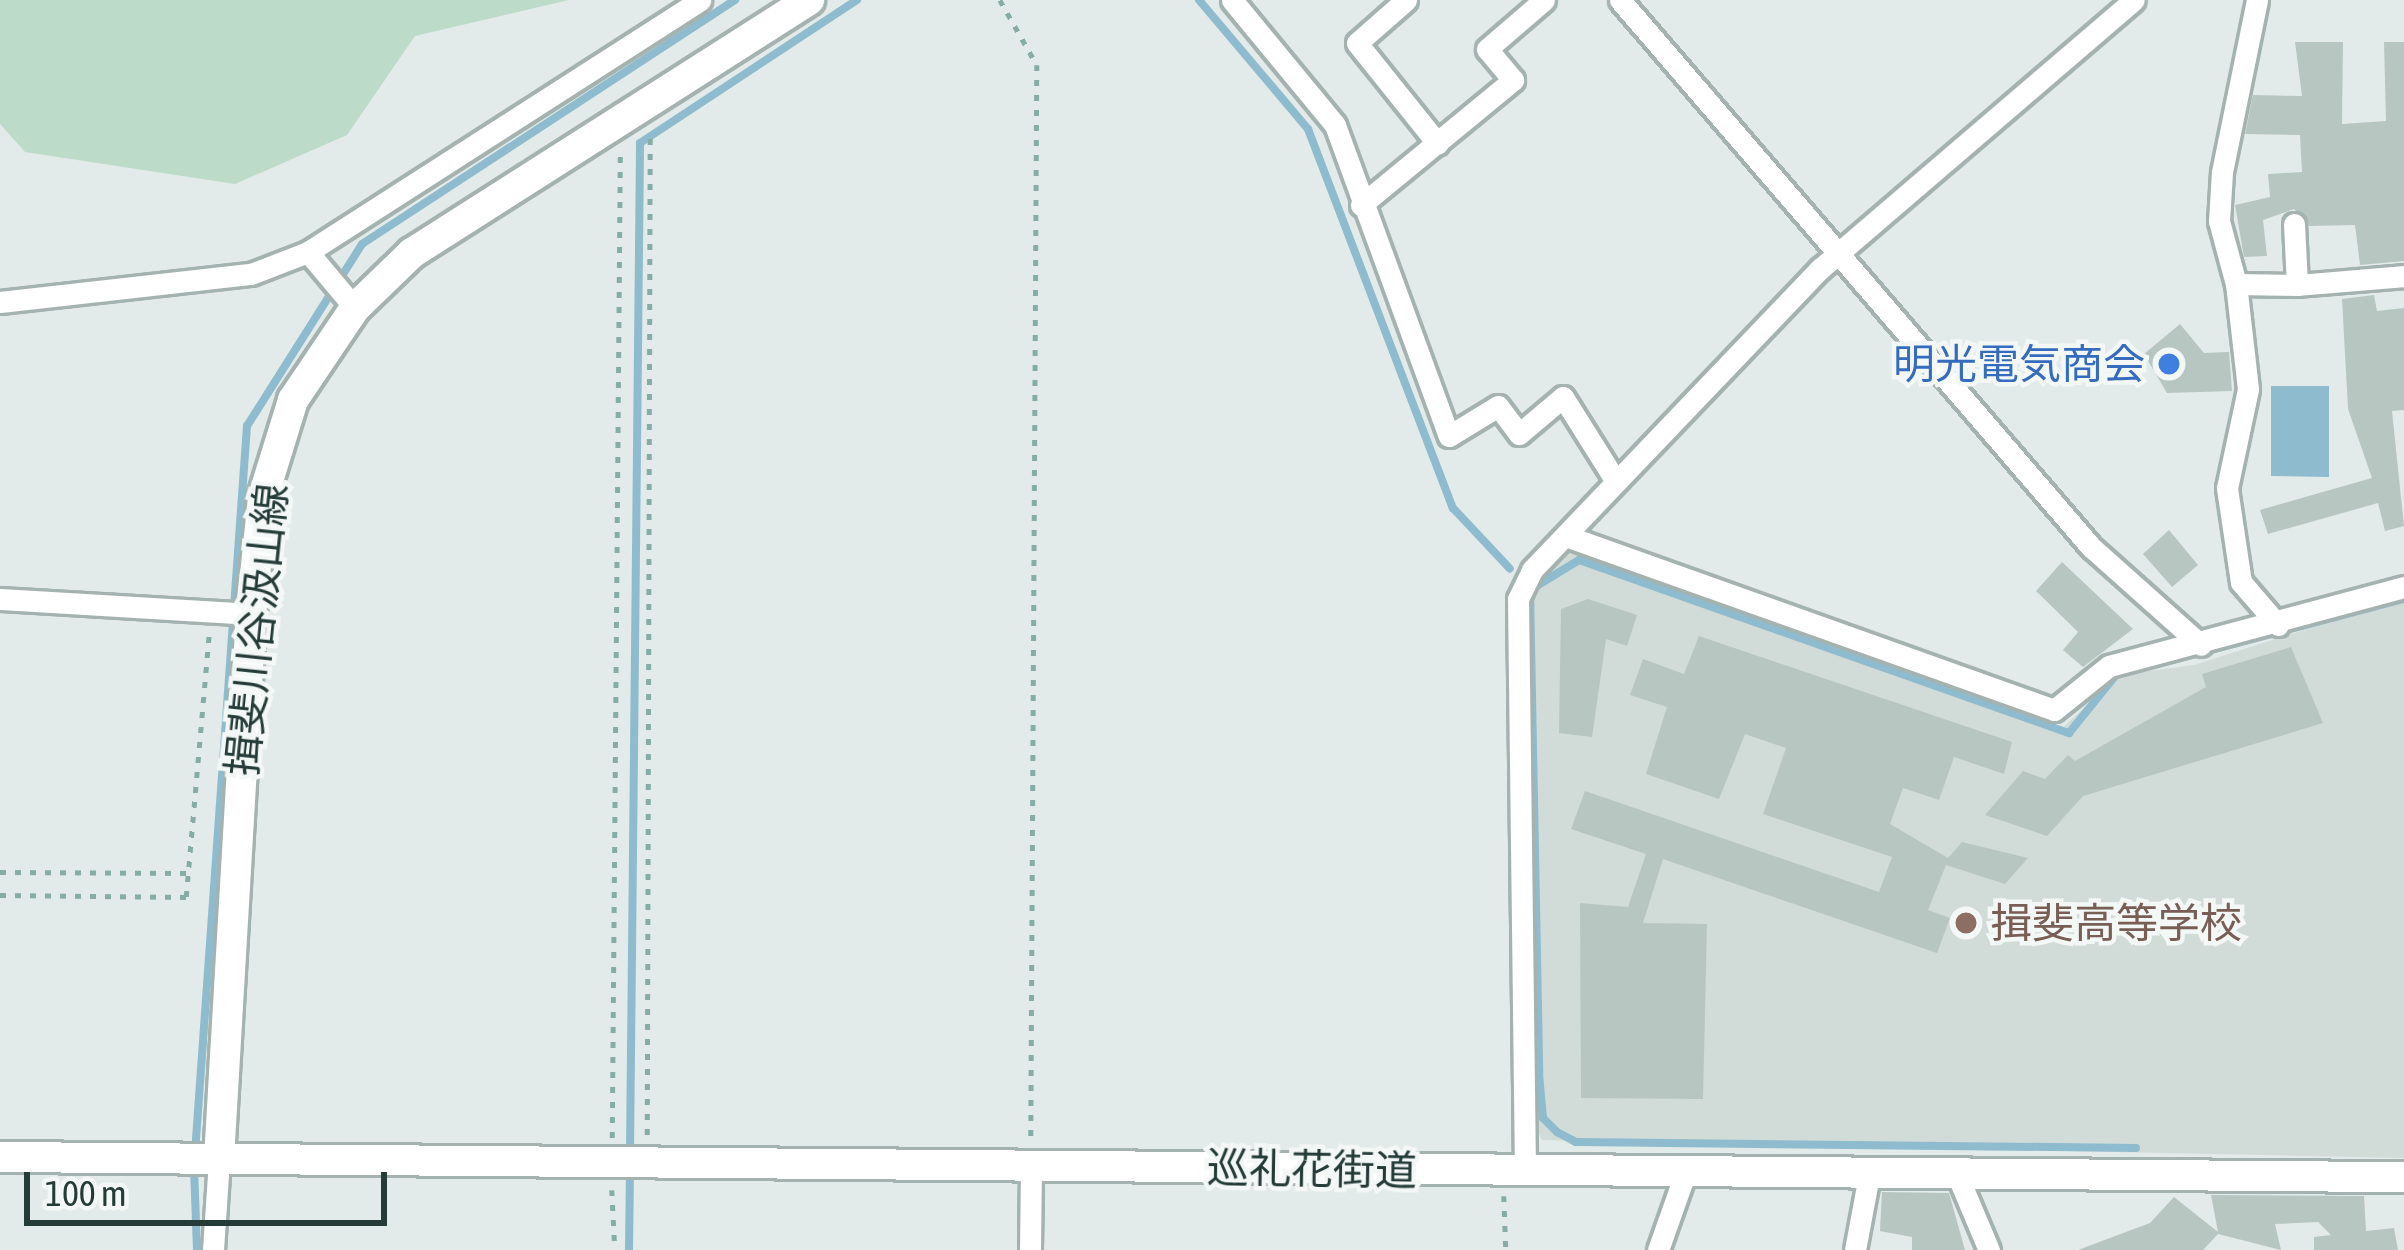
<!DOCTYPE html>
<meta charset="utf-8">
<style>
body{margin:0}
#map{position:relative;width:2404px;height:1250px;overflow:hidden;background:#e2ebe9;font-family:"Asap Condensed","Noto Sans JP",sans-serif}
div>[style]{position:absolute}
.built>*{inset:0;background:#d1dbd8}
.green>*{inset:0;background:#bddbc9}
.water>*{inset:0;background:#8ebbcd}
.stream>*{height:8px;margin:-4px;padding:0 4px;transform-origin:4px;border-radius:4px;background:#8ebbcd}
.building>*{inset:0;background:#b8c6c2}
.path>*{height:4.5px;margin-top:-2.25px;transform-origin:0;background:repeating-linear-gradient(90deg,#85ada6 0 6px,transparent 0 15px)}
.roads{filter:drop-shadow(3px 0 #a5b3b0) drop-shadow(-3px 0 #a5b3b0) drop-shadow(0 3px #a5b3b0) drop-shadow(0 -3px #a5b3b0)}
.street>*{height:21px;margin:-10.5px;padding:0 10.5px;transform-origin:10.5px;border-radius:10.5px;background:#fff}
.secondary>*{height:30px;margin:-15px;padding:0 15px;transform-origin:15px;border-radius:15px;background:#fff}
.dots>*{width:33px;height:33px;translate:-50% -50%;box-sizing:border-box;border:6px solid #f3f8f6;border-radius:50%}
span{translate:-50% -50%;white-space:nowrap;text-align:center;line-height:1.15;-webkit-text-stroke:9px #f3f8f6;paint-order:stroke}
.shop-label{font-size:42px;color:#366cbe}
.right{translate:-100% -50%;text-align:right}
.street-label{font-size:42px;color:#243b38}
.education-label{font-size:42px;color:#785e54}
.left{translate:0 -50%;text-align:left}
.scale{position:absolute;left:24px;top:1172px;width:363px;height:54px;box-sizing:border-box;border:6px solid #243b38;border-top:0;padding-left:15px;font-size:36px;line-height:42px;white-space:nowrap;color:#243b38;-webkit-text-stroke:9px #f3f8f6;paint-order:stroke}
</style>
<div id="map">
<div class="built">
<div style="clip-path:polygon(1565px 550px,2059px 731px,2120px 675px,2194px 665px,2404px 598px,2404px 1158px,1542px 1140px,1530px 1115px,1524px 610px)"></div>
</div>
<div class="green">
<div style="clip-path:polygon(0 0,569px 0,415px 36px,347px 135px,235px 184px,25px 152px,0 124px)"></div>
</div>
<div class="water">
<div style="clip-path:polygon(2271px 386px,2329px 386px,2329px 477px,2271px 476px)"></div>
</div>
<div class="stream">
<div style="left:1199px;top:0;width:169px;rotate:49.8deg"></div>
<div style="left:1308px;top:129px;width:406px;rotate:69.1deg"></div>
<div style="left:1453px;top:508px;width:83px;rotate:46.9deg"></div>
<div style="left:1530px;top:590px;width:57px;rotate:-31.5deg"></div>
<div style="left:1579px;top:560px;width:520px;rotate:19.45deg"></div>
<div style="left:2069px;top:733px;width:75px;rotate:-51deg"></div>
<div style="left:2116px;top:675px;width:298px;rotate:-14.8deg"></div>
<div style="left:1530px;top:591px;width:483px;rotate:88.9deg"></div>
<div style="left:1539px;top:1074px;width:44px;rotate:84.8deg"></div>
<div style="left:1543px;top:1118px;width:20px;rotate:45deg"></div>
<div style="left:1557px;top:1132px;width:21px;rotate:28deg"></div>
<div style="left:1576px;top:1142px;width:560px;rotate:0.61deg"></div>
<div style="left:195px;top:1153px;width:729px;rotate:-85.91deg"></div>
<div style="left:247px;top:426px;width:215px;rotate:-57.7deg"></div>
<div style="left:362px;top:244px;width:446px;rotate:-33.2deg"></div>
<div style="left:630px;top:1153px;width:1010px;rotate:-89.43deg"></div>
<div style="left:640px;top:143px;width:260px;rotate:-33.4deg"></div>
<div style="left:194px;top:1168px;width:82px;rotate:87.9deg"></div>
<div style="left:629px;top:1250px;width:82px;rotate:-89.3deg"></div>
</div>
<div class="building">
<div style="clip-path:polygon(2295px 42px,2343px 42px,2342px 124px,2386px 121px,2384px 42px,2404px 42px,2404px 261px,2360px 265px,2355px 225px,2309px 226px,2294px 209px,2263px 220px,2267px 256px,2244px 257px,2235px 205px,2270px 197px,2268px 174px,2302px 172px,2300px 135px,2245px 134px,2253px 95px,2302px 96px)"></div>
<div style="clip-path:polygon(2374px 295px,2377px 311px,2404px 308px,2404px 410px,2392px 411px,2404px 526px,2385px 531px,2378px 503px,2268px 534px,2260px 510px,2372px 478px,2348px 409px,2342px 299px)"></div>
<div style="clip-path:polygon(2180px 324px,2204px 353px,2229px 352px,2232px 391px,2167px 393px,2144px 354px)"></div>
<div style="clip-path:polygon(2169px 530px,2198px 565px,2172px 587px,2143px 554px)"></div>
<div style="clip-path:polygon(2062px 562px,2133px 629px,2083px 667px,2063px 650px,2078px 632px,2036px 591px)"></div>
<div style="clip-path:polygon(1588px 599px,1637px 615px,1627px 646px,1606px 639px,1592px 737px,1559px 733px,1561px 609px)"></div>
<div style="clip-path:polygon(1699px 636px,2012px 742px,2004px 774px,1954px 757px,1939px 800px,1903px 788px,1890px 824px,1948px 858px,1962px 842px,2028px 858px,2005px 884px,1946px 865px,1928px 910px,1950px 918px,1937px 953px,1663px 859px,1643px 923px,1707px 924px,1703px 1099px,1581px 1098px,1580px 903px,1628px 907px,1646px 854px,1571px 829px,1585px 791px,1879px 892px,1892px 857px,1763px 814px,1786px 748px,1745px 734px,1719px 799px,1646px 774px,1667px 707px,1630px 695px,1643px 659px,1684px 674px)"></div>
<div style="clip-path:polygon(2291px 647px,2323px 723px,2083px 796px,2047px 836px,1985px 815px,2023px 771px,2045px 779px,2068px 755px,2075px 761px,2206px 687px,2202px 674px)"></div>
<div style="clip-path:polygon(1882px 1192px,1949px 1193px,1965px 1250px,1912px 1250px,1912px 1237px,1880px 1231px)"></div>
<div style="clip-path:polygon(2211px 1195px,2364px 1196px,2366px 1231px,2394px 1228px,2398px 1250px,2314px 1250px,2314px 1237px,2331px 1235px,2318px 1222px,2275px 1224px,2281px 1250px,2218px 1234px,2203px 1250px,2078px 1250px,2150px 1223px,2174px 1197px,2218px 1232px)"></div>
</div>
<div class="path">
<div style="left:1000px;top:0;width:75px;rotate:60.4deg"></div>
<div style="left:1037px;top:65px;width:1077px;rotate:90.32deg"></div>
<div style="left:0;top:872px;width:188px;rotate:0.3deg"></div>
<div style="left:0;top:895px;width:186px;rotate:0.6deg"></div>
<div style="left:186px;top:897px;width:264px;rotate:-85deg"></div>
<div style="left:647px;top:1135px;width:1000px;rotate:-89.83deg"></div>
<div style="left:612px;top:1138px;width:984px;rotate:-89.53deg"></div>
<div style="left:612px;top:1190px;width:60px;rotate:87.1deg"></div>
<div style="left:1504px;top:1196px;width:54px;rotate:87.9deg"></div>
</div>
<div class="roads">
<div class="street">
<div style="left:1232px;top:0;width:162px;rotate:50.5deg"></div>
<div style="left:1335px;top:125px;width:331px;rotate:69.9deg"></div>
<div style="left:1449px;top:436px;width:57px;rotate:-31.5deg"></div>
<div style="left:1498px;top:406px;width:35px;rotate:53deg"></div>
<div style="left:1519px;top:434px;width:57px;rotate:-40.1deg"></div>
<div style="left:1563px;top:397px;width:98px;rotate:57.9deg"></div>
<div style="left:1406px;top:0;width:65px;rotate:138.7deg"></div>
<div style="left:1357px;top:43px;width:129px;rotate:51.3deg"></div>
<div style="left:1620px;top:0;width:722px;rotate:49.27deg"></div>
<div style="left:2091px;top:547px;width:147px;rotate:41.7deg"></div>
<div style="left:1361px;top:205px;width:197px;rotate:-39.4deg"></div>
<div style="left:1513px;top:80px;width:40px;rotate:-130deg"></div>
<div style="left:1487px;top:49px;width:75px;rotate:-40.7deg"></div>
<div style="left:308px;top:252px;width:73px;rotate:50deg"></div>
<div style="left:2236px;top:284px;width:65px;rotate:-105.1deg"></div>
<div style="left:2219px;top:221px;width:49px;rotate:-86.5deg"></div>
<div style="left:2222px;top:172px;width:176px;rotate:-78.5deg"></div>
<div style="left:2297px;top:285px;width:107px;rotate:-4.8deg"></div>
<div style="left:0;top:302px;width:253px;rotate:-6.4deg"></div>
<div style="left:251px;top:274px;width:61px;rotate:-21.1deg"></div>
<div style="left:308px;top:252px;width:466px;rotate:-32.7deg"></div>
<div style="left:1566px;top:536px;width:518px;rotate:19.62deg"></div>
<div style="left:2054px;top:710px;width:70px;rotate:-38.7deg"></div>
<div style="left:2109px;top:666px;width:305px;rotate:-15deg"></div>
<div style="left:0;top:599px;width:251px;rotate:3.4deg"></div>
<div style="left:2278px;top:625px;width:57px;rotate:-130.7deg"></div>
<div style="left:2241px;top:582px;width:95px;rotate:-98.5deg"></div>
<div style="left:2227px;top:488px;width:101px;rotate:-78deg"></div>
<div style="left:2248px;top:389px;width:106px;rotate:-96.5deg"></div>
<div style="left:2236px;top:284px;width:61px;rotate:0.9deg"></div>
<div style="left:2297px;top:285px;width:61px;rotate:-92.8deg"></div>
<div style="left:1525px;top:1171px;width:572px;rotate:-90.7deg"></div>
<div style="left:1518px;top:599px;width:32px;rotate:-64deg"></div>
<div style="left:1532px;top:570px;width:417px;rotate:-46.3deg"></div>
<div style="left:1820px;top:269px;width:413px;rotate:-40.6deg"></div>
<div style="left:1956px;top:1172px;width:85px;rotate:67.1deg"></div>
<div style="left:213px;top:1250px;width:91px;rotate:-86.2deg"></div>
<div style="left:1030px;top:1250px;width:84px;rotate:-89.3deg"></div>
<div style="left:1658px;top:1250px;width:84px;rotate:-70.5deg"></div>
<div style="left:1855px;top:1250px;width:81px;rotate:-79.4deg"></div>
</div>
<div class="secondary">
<div style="left:0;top:1157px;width:2404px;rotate:0.48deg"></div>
<div style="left:219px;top:1159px;width:546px;rotate:-86.64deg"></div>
<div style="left:251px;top:614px;width:118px;rotate:-84.1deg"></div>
<div style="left:263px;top:497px;width:102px;rotate:-72.8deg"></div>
<div style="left:293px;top:400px;width:111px;rotate:-56deg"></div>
<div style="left:355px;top:308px;width:79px;rotate:-44deg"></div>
<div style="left:412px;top:253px;width:471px;rotate:-32.5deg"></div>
</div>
</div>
<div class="dots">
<div style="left:2169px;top:364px;background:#3f7fe0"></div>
<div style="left:1966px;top:923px;background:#8d6e63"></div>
</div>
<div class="shop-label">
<span class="right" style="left:2145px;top:364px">明光電気商会</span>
</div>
<div class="street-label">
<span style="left:257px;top:630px;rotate:-84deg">揖斐川谷汲山線</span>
<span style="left:1312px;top:1169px;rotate:1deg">巡礼花街道</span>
</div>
<div class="education-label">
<span class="left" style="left:1990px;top:923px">揖斐高等学校</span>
</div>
<div class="scale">100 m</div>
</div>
